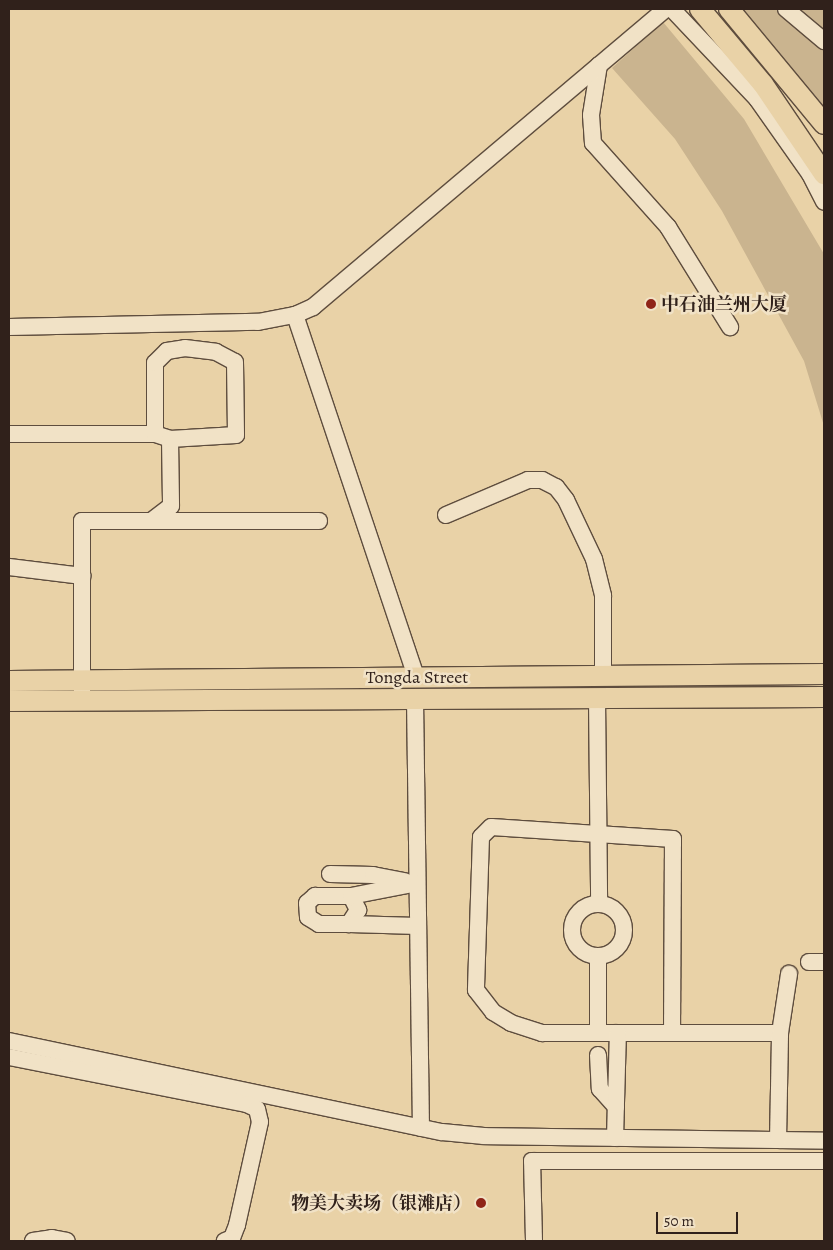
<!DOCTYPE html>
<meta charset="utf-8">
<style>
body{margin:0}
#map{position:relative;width:833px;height:1250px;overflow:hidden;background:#e9d2a7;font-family:Alegreya,"Noto Serif SC",serif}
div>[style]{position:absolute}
.green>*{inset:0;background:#cab48f}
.roads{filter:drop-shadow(1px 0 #5e4d3e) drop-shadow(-1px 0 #5e4d3e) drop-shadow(0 1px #5e4d3e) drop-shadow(0 -1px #5e4d3e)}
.minor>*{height:16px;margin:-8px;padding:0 8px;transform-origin:8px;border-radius:8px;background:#f1e2c6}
.minor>.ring{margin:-8px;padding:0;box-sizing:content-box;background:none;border:16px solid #f1e2c6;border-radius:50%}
.major>*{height:20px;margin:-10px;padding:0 10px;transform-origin:10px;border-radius:10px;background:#e9d2a7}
.dots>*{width:14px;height:14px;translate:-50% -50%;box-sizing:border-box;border:2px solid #f1e2c6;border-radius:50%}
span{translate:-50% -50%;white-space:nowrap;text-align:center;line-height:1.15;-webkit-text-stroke:5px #f1e2c6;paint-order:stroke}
.poi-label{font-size:18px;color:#30211b;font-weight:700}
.left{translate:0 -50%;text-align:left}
.right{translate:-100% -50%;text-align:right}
.street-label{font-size:18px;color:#30211b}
.frame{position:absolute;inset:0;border:10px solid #30211b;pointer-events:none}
.scale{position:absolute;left:656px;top:1212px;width:82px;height:22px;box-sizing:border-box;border:2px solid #30211b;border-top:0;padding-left:6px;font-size:15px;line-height:18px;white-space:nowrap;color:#30211b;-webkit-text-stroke:4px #f1e2c6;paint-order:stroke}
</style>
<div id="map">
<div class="green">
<div style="clip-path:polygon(729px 9px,824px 9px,824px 124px)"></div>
<div style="clip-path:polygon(663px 22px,744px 119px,824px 254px,824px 426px,804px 361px,722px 211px,675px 139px,612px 68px)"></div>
</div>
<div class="roads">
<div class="minor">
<div style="left:672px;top:9px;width:124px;rotate:46.6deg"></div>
<div style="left:757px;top:99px;width:92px;rotate:54.8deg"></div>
<div style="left:810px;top:174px;width:31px;rotate:63deg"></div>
<div style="left:786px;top:9px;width:50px;rotate:40.1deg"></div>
<div style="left:599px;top:65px;width:51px;rotate:99.1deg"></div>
<div style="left:591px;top:115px;width:28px;rotate:86deg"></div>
<div style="left:593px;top:143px;width:113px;rotate:48.2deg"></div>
<div style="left:668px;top:227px;width:118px;rotate:58.2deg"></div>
<div style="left:295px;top:315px;width:382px;rotate:71.5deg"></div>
<div style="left:9px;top:327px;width:249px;rotate:-1.2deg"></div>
<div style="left:258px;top:322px;width:38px;rotate:-11deg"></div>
<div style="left:295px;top:315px;width:20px;rotate:-24deg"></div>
<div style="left:313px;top:307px;width:462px;rotate:-40.2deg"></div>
<div style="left:9px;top:434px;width:146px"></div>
<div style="left:155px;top:434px;width:16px;rotate:18deg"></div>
<div style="left:170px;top:439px;width:67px;rotate:89.1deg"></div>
<div style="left:171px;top:506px;width:25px;rotate:143deg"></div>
<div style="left:155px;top:434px;width:71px;rotate:-90deg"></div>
<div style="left:155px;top:363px;width:17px;rotate:-45deg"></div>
<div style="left:167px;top:351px;width:18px;rotate:-9deg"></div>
<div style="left:185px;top:348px;width:31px;rotate:7deg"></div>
<div style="left:216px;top:352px;width:21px;rotate:28deg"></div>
<div style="left:235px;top:362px;width:73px;rotate:89.2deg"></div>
<div style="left:236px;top:435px;width:66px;rotate:176.5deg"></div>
<div style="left:446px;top:515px;width:89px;rotate:-23.1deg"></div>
<div style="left:528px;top:480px;width:14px"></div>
<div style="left:542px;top:480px;width:16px;rotate:27deg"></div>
<div style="left:556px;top:487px;width:16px;rotate:52deg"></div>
<div style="left:566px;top:500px;width:65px;rotate:64.6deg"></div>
<div style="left:594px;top:559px;width:38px;rotate:76deg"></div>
<div style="left:603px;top:596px;width:80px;rotate:90deg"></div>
<div style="left:9px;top:567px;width:74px;rotate:7deg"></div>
<div style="left:82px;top:692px;width:171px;rotate:-90deg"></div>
<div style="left:82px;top:521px;width:237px"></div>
<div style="left:597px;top:698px;width:206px;rotate:89.4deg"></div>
<div style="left:415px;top:699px;width:429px;rotate:89.2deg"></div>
<div style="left:330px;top:874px;width:43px;rotate:1.3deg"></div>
<div style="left:373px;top:875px;width:33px;rotate:11deg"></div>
<div style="left:351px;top:896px;width:16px;rotate:63deg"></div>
<div style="left:358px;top:910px;width:17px;rotate:123deg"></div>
<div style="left:349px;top:924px;width:30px;rotate:180deg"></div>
<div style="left:319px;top:924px;width:13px;rotate:-148deg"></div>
<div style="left:308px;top:917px;width:14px;rotate:-94deg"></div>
<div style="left:307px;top:903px;width:11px;rotate:-41deg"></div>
<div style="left:315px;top:896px;width:36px"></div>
<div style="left:351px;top:896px;width:67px;rotate:-11.1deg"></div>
<div class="ring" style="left:572px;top:904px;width:36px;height:36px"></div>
<div style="left:349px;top:924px;width:69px;rotate:1.7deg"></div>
<div style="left:598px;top:956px;width:77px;rotate:90deg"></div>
<div style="left:809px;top:962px;width:15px"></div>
<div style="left:672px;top:1032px;width:193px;rotate:-89.7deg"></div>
<div style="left:673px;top:839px;width:182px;rotate:-176.2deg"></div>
<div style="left:491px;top:827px;width:14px;rotate:135deg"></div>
<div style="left:481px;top:837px;width:153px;rotate:91.9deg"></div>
<div style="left:476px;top:990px;width:28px;rotate:52deg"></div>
<div style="left:493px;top:1012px;width:21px;rotate:31deg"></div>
<div style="left:511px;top:1023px;width:33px;rotate:18deg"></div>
<div style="left:542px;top:1033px;width:238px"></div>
<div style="left:780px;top:1033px;width:60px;rotate:-81.3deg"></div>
<div style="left:9px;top:1041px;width:442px;rotate:11.9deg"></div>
<div style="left:442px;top:1132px;width:42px;rotate:5.4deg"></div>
<div style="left:484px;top:1136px;width:340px;rotate:0.8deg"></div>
<div style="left:598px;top:1055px;width:34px;rotate:87deg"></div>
<div style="left:600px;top:1089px;width:24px;rotate:48deg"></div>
<div style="left:9px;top:1057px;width:243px;rotate:11.2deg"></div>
<div style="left:247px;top:1104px;width:11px;rotate:27deg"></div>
<div style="left:257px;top:1109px;width:13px;rotate:77deg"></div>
<div style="left:260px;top:1122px;width:106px;rotate:102.6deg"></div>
<div style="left:237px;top:1225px;width:14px;rotate:111deg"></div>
<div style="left:232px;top:1238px;width:8px;rotate:157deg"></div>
<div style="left:615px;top:1138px;width:105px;rotate:-88.4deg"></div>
<div style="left:778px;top:1140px;width:107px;rotate:-88.9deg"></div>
<div style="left:33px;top:1241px;width:19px;rotate:-9deg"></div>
<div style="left:52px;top:1238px;width:15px;rotate:11deg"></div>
<div style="left:534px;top:1241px;width:80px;rotate:-91.4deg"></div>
<div style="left:532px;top:1161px;width:292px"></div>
</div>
<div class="major">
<div style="left:700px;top:9px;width:98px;rotate:50deg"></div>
<div style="left:763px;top:84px;width:109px;rotate:55.9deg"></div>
<div style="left:729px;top:9px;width:149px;rotate:50.4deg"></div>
<div style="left:9px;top:681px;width:815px;rotate:-0.49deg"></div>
<div style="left:9px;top:701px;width:815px;rotate:-0.28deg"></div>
</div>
</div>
<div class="dots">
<div style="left:651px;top:304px;background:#8f2418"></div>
<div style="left:481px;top:1203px;background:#8f2418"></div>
</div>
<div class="poi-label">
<span class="left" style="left:661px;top:304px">中石油兰州大厦</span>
<span class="right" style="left:471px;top:1203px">物美大卖场（银滩店）</span>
</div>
<div class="street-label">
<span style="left:417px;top:677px">Tongda Street</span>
</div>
<div class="frame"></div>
<div class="scale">50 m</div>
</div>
